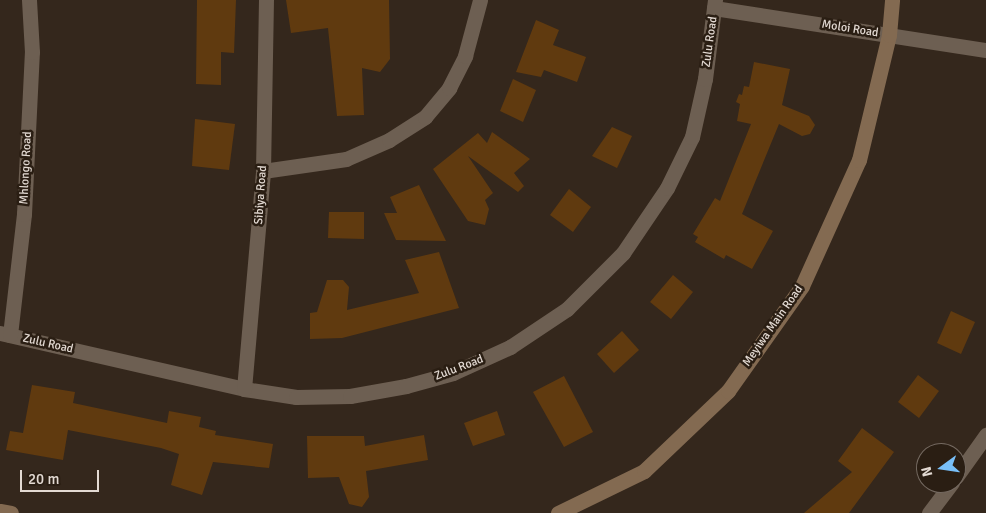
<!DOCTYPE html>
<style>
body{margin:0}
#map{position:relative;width:986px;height:513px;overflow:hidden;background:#34271c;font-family:Signika,sans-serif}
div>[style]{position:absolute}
.building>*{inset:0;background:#603a0f}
.street>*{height:15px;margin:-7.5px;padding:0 7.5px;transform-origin:7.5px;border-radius:7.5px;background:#6d5f52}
.secondary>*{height:15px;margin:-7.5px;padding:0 7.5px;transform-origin:7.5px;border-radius:7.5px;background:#836a51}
span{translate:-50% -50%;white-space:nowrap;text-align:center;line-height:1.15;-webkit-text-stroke:5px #2a1e13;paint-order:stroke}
.street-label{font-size:12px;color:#e3dad3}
.north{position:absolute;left:916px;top:443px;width:50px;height:50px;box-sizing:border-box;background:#2a1e13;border:1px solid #746960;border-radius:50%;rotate:256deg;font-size:14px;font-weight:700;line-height:20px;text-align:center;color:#e3dad3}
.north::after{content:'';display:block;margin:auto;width:18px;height:22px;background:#78bff8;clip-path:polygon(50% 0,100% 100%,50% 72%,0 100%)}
.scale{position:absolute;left:20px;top:470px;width:79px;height:22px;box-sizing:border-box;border:2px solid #e3dad3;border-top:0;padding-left:6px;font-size:15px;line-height:18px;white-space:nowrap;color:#e3dad3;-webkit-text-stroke:4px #2a1e13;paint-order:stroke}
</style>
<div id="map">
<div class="building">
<div style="clip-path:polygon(197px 0,236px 0,234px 53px,221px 52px,221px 85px,196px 84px)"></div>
<div style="clip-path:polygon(286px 0,389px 0,390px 59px,380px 72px,362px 68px,364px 115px,337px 116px,328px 28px,291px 33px)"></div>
<div style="clip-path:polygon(536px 20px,559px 30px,553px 45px,586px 57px,577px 82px,544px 70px,541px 77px,516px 72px)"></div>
<div style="clip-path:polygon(754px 62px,790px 69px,782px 105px,809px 116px,815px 125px,810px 134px,802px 136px,779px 124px,742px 214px,773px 231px,752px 269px,726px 255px,724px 259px,695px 242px,698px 237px,693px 234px,715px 198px,720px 201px,751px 124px,737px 121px,740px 104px,736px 102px,739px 94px,742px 95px,744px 86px,749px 87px)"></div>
<div style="clip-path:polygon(513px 79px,536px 90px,523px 122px,500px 111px)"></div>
<div style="clip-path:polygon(195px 119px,235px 124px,229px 170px,192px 166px)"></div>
<div style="clip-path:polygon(612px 127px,632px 136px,617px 168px,592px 156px)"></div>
<div style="clip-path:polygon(492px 132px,530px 159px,514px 173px,524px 186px,518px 192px,468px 156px,493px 193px,485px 200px,489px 209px,485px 225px,468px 221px,433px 169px,478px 133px,487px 143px)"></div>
<div style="clip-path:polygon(419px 185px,446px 241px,396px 240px,384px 213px,397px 213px,390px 197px)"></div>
<div style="clip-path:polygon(569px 189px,591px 207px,573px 232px,550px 215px)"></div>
<div style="clip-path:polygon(329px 212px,364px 212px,364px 239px,328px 238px)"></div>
<div style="clip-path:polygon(439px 252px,459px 308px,342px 338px,310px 339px,310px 313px,317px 312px,327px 280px,343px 280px,349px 287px,347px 310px,419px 293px,405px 260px)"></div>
<div style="clip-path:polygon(673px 275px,693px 292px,671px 319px,650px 302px)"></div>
<div style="clip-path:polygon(951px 311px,975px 322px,961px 354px,937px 343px)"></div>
<div style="clip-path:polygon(622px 331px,639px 350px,614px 373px,597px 354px)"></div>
<div style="clip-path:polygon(918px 375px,939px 391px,919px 418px,898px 402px)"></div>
<div style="clip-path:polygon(564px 376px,593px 432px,564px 447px,533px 392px)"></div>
<div style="clip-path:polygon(32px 385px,75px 392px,73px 403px,167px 423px,169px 411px,201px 417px,199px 427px,216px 431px,215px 435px,273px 444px,269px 468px,213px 462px,202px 495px,171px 485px,179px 454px,161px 448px,68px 430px,63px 460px,6px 450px,10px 431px,23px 433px)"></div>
<div style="clip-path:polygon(497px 411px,505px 435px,473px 446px,464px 423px)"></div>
<div style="clip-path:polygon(862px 428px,894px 452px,849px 513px,804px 513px,852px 472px,838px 461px)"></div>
<div style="clip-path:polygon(424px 435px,428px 460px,366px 471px,369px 497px,362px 507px,349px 504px,339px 477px,308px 478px,307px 436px,364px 436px,365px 446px)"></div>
</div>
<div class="street">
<div style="left:714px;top:8px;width:275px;rotate:8.8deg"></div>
<div style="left:263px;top:171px;width:84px;rotate:-8.2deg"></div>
<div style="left:346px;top:159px;width:47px;rotate:-23.8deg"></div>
<div style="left:389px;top:140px;width:43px;rotate:-32.6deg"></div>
<div style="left:425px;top:117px;width:38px;rotate:-50deg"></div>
<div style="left:449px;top:88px;width:36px;rotate:-63deg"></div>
<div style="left:465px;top:56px;width:58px;rotate:-75deg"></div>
<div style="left:0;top:333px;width:250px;rotate:12.9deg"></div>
<div style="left:244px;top:389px;width:53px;rotate:8.7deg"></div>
<div style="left:296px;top:397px;width:54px;rotate:-1.1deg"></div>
<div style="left:350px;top:396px;width:57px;rotate:-10.1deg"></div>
<div style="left:406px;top:386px;width:49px;rotate:-15.5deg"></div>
<div style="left:453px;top:373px;width:63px;rotate:-24.5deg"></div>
<div style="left:510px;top:347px;width:69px;rotate:-33.7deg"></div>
<div style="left:567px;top:309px;width:79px;rotate:-45deg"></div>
<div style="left:623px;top:253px;width:78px;rotate:-55.9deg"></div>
<div style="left:667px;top:188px;width:57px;rotate:-63.9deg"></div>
<div style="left:692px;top:137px;width:59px;rotate:-77.4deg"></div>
<div style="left:705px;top:79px;width:80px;rotate:-82.8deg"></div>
<div style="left:10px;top:335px;width:122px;rotate:-83.4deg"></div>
<div style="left:24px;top:214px;width:162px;rotate:-87.2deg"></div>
<div style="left:32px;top:52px;width:52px;rotate:-93.3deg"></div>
<div style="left:244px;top:389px;width:219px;rotate:-85deg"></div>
<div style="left:263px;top:171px;width:171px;rotate:-89deg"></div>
<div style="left:956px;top:477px;width:52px;rotate:-54.5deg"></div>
<div style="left:929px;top:513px;width:38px;rotate:-53deg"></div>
</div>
<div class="secondary">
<div style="left:0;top:511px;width:11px;rotate:10deg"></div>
<div style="left:558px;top:513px;width:96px;rotate:-26deg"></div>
<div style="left:644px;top:471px;width:116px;rotate:-43.6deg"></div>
<div style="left:728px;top:391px;width:128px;rotate:-54.8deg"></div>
<div style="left:802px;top:286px;width:138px;rotate:-65.7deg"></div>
<div style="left:859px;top:160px;width:129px;rotate:-76.5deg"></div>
<div style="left:889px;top:35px;width:35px;rotate:-85deg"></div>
</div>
<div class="street-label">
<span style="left:850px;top:29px;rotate:9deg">Moloi Road</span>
<span style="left:710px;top:42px;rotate:-82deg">Zulu Road</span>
<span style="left:26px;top:168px;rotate:-87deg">Mhlongo Road</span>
<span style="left:261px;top:195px;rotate:-86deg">Sibiya Road</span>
<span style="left:773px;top:326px;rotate:-55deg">Meyiwa Main Road</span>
<span style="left:48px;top:344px;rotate:13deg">Zulu Road</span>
<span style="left:459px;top:368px;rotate:-21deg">Zulu Road</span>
</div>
<div class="north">N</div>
<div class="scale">20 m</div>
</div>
